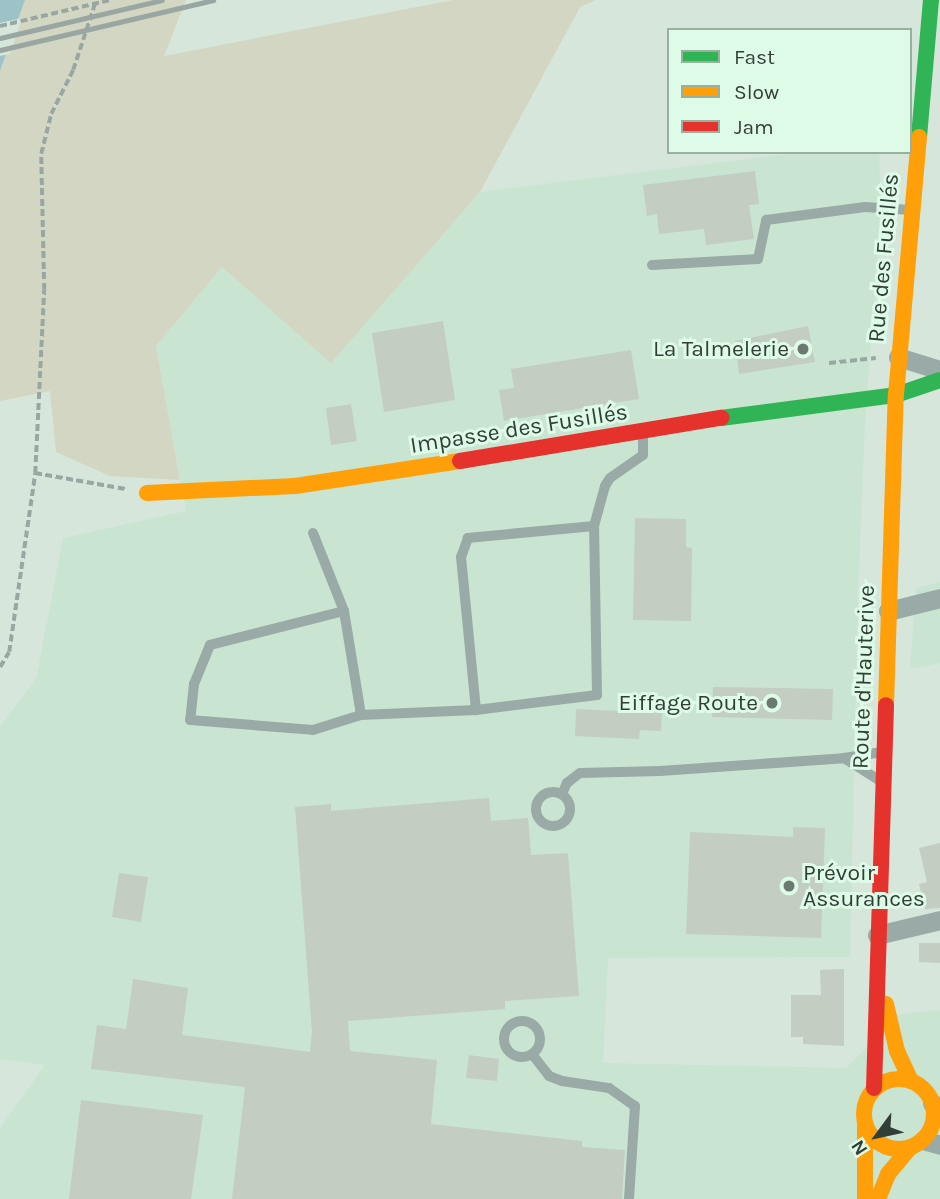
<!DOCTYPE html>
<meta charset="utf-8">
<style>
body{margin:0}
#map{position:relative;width:940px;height:1199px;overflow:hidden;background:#d6e6db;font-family:Karla,sans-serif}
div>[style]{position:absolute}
.built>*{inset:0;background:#c9e5d2}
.green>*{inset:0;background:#d3d6c3}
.water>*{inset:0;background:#9dc2c8}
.pier>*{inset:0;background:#d6e6db}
.building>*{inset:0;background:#c3cdc1}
.path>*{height:3.5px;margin-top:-1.75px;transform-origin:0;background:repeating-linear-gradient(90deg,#99a7a2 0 7px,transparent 0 10.5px)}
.lane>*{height:10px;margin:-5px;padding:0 5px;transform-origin:5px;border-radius:5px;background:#9aaba7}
.lane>.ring{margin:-5px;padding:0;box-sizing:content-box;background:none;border:10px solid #9aaba7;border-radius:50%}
.street>*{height:19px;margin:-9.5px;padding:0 9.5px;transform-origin:9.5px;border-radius:9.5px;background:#9aaba7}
.fast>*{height:16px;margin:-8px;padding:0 8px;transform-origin:8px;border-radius:8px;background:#30b455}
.slow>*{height:16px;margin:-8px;padding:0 8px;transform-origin:8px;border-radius:8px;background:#ff9f0a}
.slow>.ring{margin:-8px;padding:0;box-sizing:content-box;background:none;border:16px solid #ff9f0a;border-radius:50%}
.jam>*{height:16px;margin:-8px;padding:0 8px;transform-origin:8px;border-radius:8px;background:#e5322d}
.rail>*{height:5px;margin:-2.5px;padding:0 2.5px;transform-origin:2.5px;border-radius:2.5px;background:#9aa6a2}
.path-bridge>*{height:3.5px;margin-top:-1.75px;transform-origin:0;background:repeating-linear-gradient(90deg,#99a7a2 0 7px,transparent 0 10.5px)}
.dots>*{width:19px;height:19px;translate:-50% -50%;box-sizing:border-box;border:4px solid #ddfbe6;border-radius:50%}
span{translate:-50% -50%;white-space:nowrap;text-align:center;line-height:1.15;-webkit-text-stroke:6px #ddfbe6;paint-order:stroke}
.street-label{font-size:23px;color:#333e36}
.poi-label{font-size:23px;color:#333e36}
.right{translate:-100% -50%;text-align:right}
.left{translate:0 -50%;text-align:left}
.legend{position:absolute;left:667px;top:28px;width:245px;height:126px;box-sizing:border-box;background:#ddfbe6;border:2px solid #99afa0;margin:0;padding:9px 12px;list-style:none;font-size:21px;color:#333e36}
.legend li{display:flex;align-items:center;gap:14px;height:35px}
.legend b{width:35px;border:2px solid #99afa0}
.north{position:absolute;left:842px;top:1101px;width:70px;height:70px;-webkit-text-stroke:5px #ddfbe6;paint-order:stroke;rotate:237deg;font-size:19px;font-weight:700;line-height:28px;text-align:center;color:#333e36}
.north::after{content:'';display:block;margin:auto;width:24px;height:32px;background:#333e36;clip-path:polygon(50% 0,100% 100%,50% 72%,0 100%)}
</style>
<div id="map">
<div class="built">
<div style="clip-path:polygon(804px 152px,879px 152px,881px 207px,865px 422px,858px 592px,850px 957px,608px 958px,603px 1063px,846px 1068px,900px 1014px,940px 1010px,940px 1199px,0 1199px,0 1128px,45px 1065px,0 1059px,0 726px,36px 679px,63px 538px,186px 511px,156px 346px,222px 267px,331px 362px,480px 192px)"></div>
<div style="clip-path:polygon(940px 582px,940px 663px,910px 669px,916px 588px)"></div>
</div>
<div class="green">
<div style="clip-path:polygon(25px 0,186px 0,164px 56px,453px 0,596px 0,580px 7px,480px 192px,331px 363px,222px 267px,156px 346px,180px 480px,110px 476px,56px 452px,50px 391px,0 401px,0 71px)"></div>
</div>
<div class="water">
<div style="clip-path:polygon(0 0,25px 0,0 71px)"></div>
</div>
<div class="pier">
<div style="clip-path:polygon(22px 18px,10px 54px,0 56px,0 23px)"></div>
</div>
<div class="building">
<div style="clip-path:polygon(755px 171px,759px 204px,749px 205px,754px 239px,706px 245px,704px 229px,659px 234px,657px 214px,647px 216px,643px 185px)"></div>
<div style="clip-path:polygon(443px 321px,455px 400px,384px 412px,372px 333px)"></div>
<div style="clip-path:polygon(808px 326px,815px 362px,739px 374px,735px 341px)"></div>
<div style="clip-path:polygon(631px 350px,639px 399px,504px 421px,499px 390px,514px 388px,511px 369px)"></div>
<div style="clip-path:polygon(351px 404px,357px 441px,331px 445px,326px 408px)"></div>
<div style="clip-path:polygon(635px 518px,686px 519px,686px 547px,692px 548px,691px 621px,633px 620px)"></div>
<div style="clip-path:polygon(713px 687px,833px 689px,832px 720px,712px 717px)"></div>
<div style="clip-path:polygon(576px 709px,662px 713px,661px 731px,640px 730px,639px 739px,575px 736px)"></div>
<div style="clip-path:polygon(489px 798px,491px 821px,528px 818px,531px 855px,568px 853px,579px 996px,505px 1001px,505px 1009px,348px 1021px,350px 1051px,437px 1060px,431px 1124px,582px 1141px,582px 1147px,625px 1150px,622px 1199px,232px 1199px,245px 1087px,91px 1069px,97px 1025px,126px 1029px,133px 979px,188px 988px,182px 1035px,310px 1052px,312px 1032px,295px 807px,331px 804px,331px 811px)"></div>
<div style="clip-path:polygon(793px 827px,825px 828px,821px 938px,686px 934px,690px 832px,793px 837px)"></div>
<div style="clip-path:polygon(940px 843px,940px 908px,925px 909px,919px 884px,927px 882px,919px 848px)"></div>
<div style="clip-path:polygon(119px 873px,148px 877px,141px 922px,112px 917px)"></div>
<div style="clip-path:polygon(919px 943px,940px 943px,940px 963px,919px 962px)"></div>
<div style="clip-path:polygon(844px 969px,844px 1046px,803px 1044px,803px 1037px,791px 1037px,791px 995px,821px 995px,820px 970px)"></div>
<div style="clip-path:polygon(469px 1055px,499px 1059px,497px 1081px,466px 1078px)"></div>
<div style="clip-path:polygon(81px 1100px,203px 1115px,191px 1199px,69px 1199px)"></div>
</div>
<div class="path">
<div style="left:829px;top:363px;width:47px;rotate:-6.1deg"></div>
<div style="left:35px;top:473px;width:92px;rotate:10deg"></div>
<div style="left:0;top:667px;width:17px;rotate:-59deg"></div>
<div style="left:9px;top:652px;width:181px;rotate:-81.7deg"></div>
<div style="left:35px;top:473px;width:183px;rotate:-87.2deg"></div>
<div style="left:44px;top:290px;width:136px;rotate:-91.3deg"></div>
<div style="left:41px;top:154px;width:41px;rotate:-76deg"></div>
<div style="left:51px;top:114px;width:49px;rotate:-63.4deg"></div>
<div style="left:73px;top:70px;width:74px;rotate:-71.8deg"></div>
</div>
<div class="lane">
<div style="left:652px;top:265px;width:106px;rotate:-3.2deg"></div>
<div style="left:758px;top:259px;width:40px;rotate:-78deg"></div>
<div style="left:766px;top:220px;width:100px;rotate:-7.5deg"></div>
<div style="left:865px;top:207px;width:46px;rotate:3.7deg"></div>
<div style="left:594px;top:526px;width:41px;rotate:-74.6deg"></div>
<div style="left:605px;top:486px;width:9px;rotate:-58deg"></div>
<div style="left:610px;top:478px;width:40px;rotate:-34.9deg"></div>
<div style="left:643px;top:455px;width:21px;rotate:-90deg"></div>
<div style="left:313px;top:533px;width:84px;rotate:68.3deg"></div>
<div style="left:344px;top:611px;width:105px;rotate:80.7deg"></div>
<div style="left:361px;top:715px;width:115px;rotate:-2.5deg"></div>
<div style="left:476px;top:710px;width:122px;rotate:-7.1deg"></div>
<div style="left:597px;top:695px;width:169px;rotate:-91deg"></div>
<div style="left:594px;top:526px;width:127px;rotate:174.6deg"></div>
<div style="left:468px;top:538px;width:20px;rotate:110deg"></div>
<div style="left:461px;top:557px;width:154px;rotate:84.4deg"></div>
<div style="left:344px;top:611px;width:138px;rotate:165.8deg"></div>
<div style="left:210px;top:645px;width:42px;rotate:112.3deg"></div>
<div style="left:194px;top:684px;width:36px;rotate:96deg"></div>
<div style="left:190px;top:720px;width:123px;rotate:4.6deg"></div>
<div style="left:313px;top:730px;width:50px;rotate:-17.4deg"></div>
<div style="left:844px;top:758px;width:45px;rotate:32.3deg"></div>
<div class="ring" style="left:536px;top:792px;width:24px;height:24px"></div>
<div style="left:562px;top:794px;width:12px;rotate:-66deg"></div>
<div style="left:567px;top:783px;width:16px;rotate:-38deg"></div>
<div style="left:580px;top:773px;width:80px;rotate:-1.4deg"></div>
<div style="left:660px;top:771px;width:184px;rotate:-4deg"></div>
<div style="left:844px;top:758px;width:38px;rotate:-9deg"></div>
<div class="ring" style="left:504px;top:1021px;width:26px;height:26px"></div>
<div style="left:532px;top:1054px;width:28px;rotate:52deg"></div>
<div style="left:549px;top:1076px;width:14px;rotate:21deg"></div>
<div style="left:562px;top:1081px;width:48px;rotate:8.5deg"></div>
<div style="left:609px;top:1088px;width:32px;rotate:35deg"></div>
<div style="left:635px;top:1106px;width:93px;rotate:93.7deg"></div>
</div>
<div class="street">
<div style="left:898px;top:357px;width:44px;rotate:17.2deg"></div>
<div style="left:888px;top:611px;width:54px;rotate:-14deg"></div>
<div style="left:877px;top:935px;width:65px;rotate:-13.4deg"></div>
<div style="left:932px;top:1103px;width:11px;rotate:41deg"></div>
<div style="left:923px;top:1140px;width:18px;rotate:16deg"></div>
</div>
<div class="fast">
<div style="left:919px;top:137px;width:138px;rotate:-85deg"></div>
<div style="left:721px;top:418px;width:177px;rotate:-7.5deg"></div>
<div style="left:896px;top:395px;width:46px;rotate:-18.8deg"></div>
</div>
<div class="slow">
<div style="left:147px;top:493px;width:148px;rotate:-2.7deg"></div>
<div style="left:295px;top:486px;width:167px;rotate:-8.6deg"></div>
<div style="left:886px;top:705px;width:310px;rotate:-88.2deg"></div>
<div style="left:896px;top:395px;width:259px;rotate:-84.9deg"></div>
<div style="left:886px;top:1004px;width:48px;rotate:76.8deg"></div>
<div style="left:897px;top:1051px;width:33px;rotate:65deg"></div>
<div class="ring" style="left:864px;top:1079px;width:54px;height:54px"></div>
<div style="left:865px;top:1126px;width:73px;rotate:90deg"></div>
<div style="left:878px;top:1199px;width:27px;rotate:-68deg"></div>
<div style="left:888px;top:1174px;width:35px;rotate:-50deg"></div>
</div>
<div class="jam">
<div style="left:460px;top:461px;width:265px;rotate:-9.4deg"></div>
<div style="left:874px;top:1088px;width:383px;rotate:-88.2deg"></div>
</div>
<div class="rail">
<div style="left:0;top:38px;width:166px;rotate:-13.2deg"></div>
<div style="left:0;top:50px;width:219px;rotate:-13.2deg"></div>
</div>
<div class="path-bridge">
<div style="left:0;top:26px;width:113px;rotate:-13.3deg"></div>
</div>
<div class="dots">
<div style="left:803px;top:349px;background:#6c7970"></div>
<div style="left:772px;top:703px;background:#6c7970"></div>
<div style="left:789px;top:886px;background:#6c7970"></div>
</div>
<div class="street-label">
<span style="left:884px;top:258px;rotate:-85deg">Rue des Fusillés</span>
<span style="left:519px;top:429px;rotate:-9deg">Impasse des Fusillés</span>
<span style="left:864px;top:677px;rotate:-88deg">Route d'Hauterive</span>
</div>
<div class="poi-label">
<span class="right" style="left:789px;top:349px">La Talmelerie</span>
<span class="right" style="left:758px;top:703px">Eiffage Route</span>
<span class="left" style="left:803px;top:886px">Prévoir<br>Assurances</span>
</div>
<ul class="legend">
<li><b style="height:9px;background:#30b455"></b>Fast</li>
<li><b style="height:9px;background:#ff9f0a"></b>Slow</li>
<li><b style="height:9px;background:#e5322d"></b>Jam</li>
</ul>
<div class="north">N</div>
</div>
